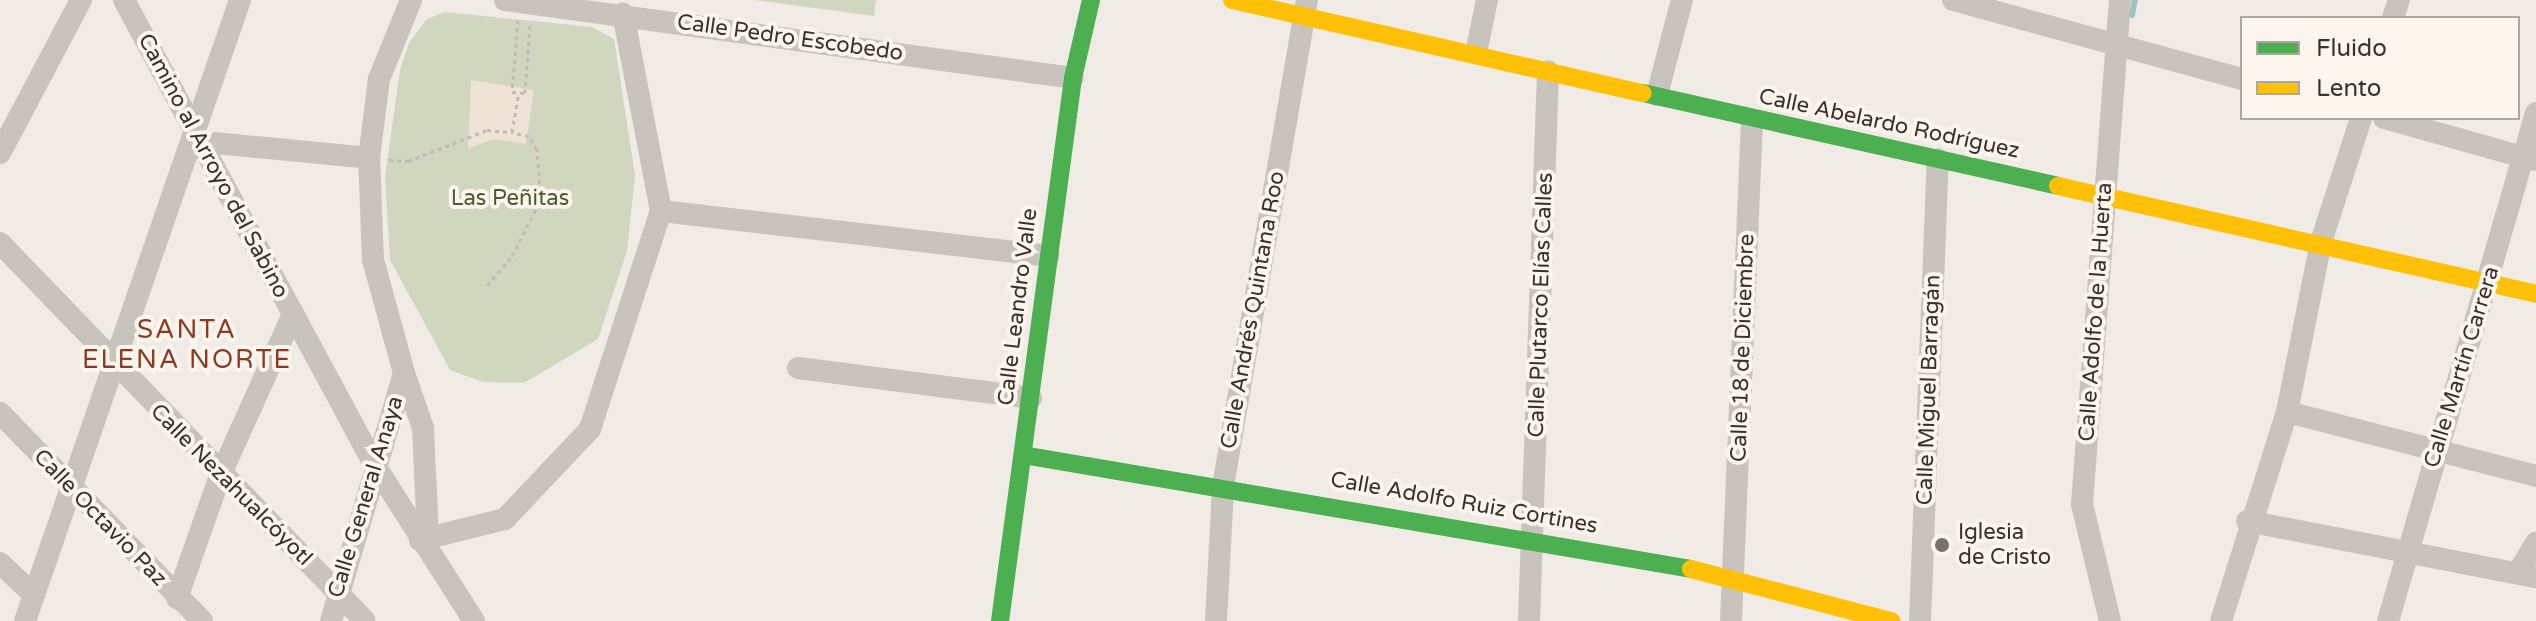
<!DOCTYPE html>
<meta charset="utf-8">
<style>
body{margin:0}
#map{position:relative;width:2536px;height:621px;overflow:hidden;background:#f0ebe5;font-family:"Varela Round",sans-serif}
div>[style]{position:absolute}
.green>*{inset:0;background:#d1d6bf}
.plaza>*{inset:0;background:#eee3d5}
.stream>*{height:6px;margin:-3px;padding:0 3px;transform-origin:3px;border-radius:3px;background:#a1c2c1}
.path>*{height:3px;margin-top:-1.5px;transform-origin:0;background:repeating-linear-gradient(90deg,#c2bbb6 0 4px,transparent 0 8px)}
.street>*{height:22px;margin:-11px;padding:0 11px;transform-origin:11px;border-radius:11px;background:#c9c3be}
.fast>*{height:18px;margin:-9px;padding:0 9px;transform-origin:9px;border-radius:9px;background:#4caf50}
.slow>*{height:18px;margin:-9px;padding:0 9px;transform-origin:9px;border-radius:9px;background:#ffc107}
.dots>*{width:22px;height:22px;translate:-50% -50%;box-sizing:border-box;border:4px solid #fbf5ee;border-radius:50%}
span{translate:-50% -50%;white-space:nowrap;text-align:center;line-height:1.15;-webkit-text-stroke:8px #fbf5ee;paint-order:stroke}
.street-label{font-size:22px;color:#3b302b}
.park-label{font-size:22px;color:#4a5a2e}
.poi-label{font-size:22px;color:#3b302b}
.left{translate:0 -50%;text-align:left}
.quarter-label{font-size:26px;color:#8c3b22;letter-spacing:2px}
.legend{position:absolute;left:2240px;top:16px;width:280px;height:104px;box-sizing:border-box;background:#fbf5ee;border:2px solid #aea6a0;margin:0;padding:10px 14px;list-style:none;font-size:24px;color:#3b302b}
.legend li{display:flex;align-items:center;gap:16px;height:40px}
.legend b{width:40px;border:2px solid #aea6a0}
</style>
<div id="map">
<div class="green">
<div style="clip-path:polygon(754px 0,876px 0,874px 16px)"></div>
<div style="clip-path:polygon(444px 12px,592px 27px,614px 39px,635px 175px,627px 251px,598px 339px,524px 383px,483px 382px,450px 370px,390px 260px,385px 177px,400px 70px,409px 43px,426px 20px)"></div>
</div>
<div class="plaza">
<div style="clip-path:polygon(471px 80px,534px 90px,526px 144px,493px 139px,468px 149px)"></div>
</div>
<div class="stream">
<div style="left:2132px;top:15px;width:15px;rotate:-79deg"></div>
</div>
<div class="path">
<div style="left:518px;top:20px;width:72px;rotate:94.8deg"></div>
<div style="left:512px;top:92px;width:13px;rotate:4deg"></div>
<div style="left:525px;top:93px;width:68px;rotate:-85.8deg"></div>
<div style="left:389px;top:160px;width:19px;rotate:3deg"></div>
<div style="left:408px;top:161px;width:85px;rotate:-21.4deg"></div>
<div style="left:487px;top:130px;width:25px;rotate:5deg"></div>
<div style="left:512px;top:132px;width:40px;rotate:-80deg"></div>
<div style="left:487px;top:285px;width:38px;rotate:-49deg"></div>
<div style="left:512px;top:256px;width:64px;rotate:-63deg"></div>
<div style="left:541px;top:199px;width:50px;rotate:-94.6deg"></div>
<div style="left:537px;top:149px;width:15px;rotate:-122deg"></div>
<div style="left:529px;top:136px;width:17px;rotate:-167deg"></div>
</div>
<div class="street">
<div style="left:124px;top:0;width:527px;rotate:61.68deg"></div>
<div style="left:374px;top:464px;width:186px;rotate:57.5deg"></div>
<div style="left:505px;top:0;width:573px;rotate:7.82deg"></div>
<div style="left:1953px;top:0;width:300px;rotate:15.3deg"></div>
<div style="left:2393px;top:18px;width:19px;rotate:-72deg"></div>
<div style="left:1476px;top:53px;width:54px;rotate:-78.3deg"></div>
<div style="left:1657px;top:95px;width:98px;rotate:-75.3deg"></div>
<div style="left:2384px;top:118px;width:155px;rotate:15.7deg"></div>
<div style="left:204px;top:142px;width:166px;rotate:5.5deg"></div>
<div style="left:0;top:153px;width:173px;rotate:-62.1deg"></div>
<div style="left:661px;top:211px;width:390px;rotate:6.6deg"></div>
<div style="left:0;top:243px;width:525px;rotate:46deg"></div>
<div style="left:798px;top:368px;width:235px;rotate:7.3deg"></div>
<div style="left:404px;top:373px;width:58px;rotate:70.9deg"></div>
<div style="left:423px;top:428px;width:110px;rotate:87.4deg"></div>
<div style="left:2287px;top:412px;width:257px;rotate:14.4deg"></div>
<div style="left:0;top:413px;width:290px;rotate:45.8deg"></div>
<div style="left:2247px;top:521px;width:294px;rotate:11deg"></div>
<div style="left:420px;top:540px;width:88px;rotate:-13.9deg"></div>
<div style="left:505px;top:519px;width:124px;rotate:-46.6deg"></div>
<div style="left:590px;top:429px;width:229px;rotate:-72deg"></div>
<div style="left:661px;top:211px;width:201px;rotate:-100.9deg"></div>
<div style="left:0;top:563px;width:47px;rotate:43.3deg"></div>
<div style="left:2519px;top:571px;width:33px;rotate:-59deg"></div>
<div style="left:177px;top:598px;width:129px;rotate:-70.6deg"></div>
<div style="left:220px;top:476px;width:178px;rotate:-65.7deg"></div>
<div style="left:25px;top:621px;width:657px;rotate:-70.9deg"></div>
<div style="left:331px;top:621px;width:259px;rotate:-73.6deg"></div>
<div style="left:404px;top:373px;width:117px;rotate:-105.3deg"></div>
<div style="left:373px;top:260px;width:102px;rotate:-92.2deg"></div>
<div style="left:369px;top:158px;width:80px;rotate:-82.8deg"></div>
<div style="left:379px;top:79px;width:85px;rotate:-67.9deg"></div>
<div style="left:1216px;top:621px;width:135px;rotate:-87deg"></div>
<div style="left:1223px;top:486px;width:493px;rotate:-80.2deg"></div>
<div style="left:1529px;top:621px;width:550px;rotate:-88.02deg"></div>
<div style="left:1731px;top:621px;width:501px;rotate:-87.6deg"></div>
<div style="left:1920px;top:621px;width:462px;rotate:-87.8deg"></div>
<div style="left:2110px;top:621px;width:120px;rotate:-103.5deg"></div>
<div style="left:2082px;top:504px;width:505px;rotate:-85.69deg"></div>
<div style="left:2221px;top:621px;width:219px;rotate:-72.5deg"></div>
<div style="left:2287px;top:412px;width:173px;rotate:-78.7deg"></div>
<div style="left:2321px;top:242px;width:130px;rotate:-72.1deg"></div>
<div style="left:2388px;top:621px;width:529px;rotate:-73.76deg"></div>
</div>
<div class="fast">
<div style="left:1643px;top:93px;width:425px;rotate:12.6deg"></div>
<div style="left:1023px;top:455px;width:678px;rotate:9.68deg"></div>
<div style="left:1000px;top:621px;width:548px;rotate:-82.34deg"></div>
<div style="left:1073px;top:78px;width:80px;rotate:-77deg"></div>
</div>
<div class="slow">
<div style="left:1232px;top:0;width:421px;rotate:12.8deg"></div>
<div style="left:2058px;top:186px;width:490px;rotate:12.7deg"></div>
<div style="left:1691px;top:569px;width:207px;rotate:14.6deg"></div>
</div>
<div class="dots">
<div style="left:1942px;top:545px;background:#7a716c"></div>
</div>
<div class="street-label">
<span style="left:790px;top:38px;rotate:8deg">Calle Pedro Escobedo</span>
<span style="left:1889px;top:124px;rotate:12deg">Calle Abelardo Rodríguez</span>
<span style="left:213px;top:166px;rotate:62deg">Camino al Arroyo del Sabino</span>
<span style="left:1541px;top:305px;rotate:-88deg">Calle Plutarco Elías Calles</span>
<span style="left:1018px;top:307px;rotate:-83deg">Calle Leandro Valle</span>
<span style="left:1253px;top:310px;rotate:-80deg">Calle Andrés Quintana Roo</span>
<span style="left:2096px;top:312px;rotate:-86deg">Calle Adolfo de la Huerta</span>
<span style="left:1743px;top:348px;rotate:-88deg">Calle 18 de Diciembre</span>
<span style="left:2462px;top:367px;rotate:-73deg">Calle Martín Carrera</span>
<span style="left:1929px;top:390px;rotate:-88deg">Calle Miguel Barragán</span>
<span style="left:231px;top:485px;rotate:45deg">Calle Nezahualcóyotl</span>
<span style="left:366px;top:497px;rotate:-73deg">Calle General Anaya</span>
<span style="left:1464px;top:503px;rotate:10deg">Calle Adolfo Ruiz Cortines</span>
<span style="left:100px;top:518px;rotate:46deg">Calle Octavio Paz</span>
</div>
<div class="park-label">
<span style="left:510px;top:199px">Las Peñitas</span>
</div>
<div class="poi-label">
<span class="left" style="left:1958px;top:545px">Iglesia<br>de Cristo</span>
</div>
<div class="quarter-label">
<span style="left:187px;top:345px">SANTA<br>ELENA NORTE</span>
</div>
<ul class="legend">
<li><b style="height:10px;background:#4caf50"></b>Fluido</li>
<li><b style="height:10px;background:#ffc107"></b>Lento</li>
</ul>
</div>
